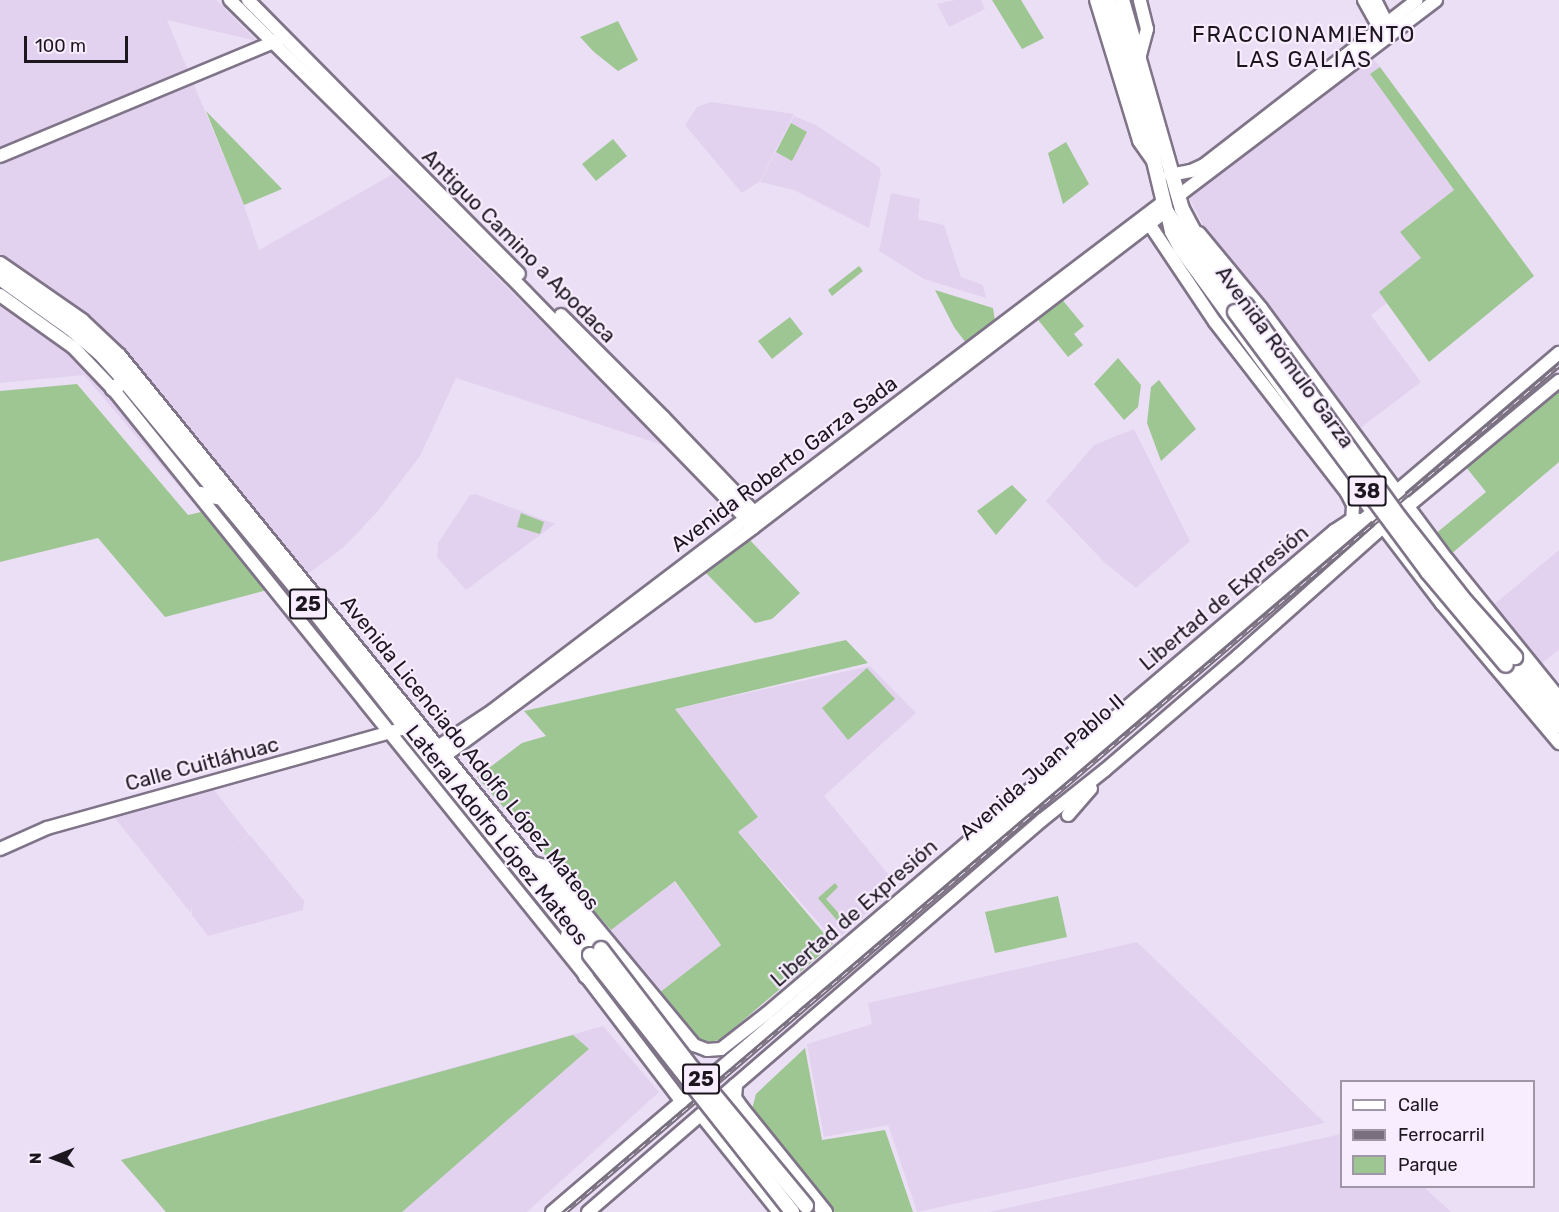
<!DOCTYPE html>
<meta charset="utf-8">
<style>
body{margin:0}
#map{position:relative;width:1559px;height:1212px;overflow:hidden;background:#ebdff5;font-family:Rubik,sans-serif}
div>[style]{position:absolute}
.built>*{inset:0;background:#e3d2ef}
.green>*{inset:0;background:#9ec692}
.roads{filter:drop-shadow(2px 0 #7f7488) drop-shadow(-2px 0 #7f7488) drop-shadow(0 2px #7f7488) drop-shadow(0 -2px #7f7488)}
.secondary>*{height:12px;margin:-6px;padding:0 6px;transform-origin:6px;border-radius:6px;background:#fff}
.primary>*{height:14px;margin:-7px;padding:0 7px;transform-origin:7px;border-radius:7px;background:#fff}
.highway>*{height:15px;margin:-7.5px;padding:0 7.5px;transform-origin:7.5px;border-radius:7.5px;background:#fff}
.rail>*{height:4.5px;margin-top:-2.25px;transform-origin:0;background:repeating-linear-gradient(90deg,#f7edff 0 7px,#78707e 0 14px);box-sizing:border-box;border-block:2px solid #78707e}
.bridges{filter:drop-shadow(2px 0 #7f7488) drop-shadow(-2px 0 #7f7488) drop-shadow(0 2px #7f7488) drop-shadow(0 -2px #7f7488)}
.primary-bridge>*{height:14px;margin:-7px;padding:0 7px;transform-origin:7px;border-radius:7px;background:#fff}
span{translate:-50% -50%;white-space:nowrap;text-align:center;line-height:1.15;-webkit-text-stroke:4.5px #f7edff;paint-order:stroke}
.shield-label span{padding:2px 4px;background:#f7edff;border:2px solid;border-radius:4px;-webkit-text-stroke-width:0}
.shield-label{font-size:20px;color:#1c171f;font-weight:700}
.street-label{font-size:21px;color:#1c171f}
.neighbourhood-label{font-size:22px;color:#1c171f;letter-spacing:1.5px}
.legend{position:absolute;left:1340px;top:1080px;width:195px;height:108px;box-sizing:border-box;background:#f7edff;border:2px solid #9f97a5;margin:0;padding:8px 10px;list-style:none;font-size:18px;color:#1c171f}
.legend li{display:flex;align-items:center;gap:12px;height:30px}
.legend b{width:30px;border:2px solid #9f97a5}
.north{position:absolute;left:24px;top:1128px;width:60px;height:60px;-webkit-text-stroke:4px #f7edff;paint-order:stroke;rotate:269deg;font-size:16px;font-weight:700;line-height:24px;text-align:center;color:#1c171f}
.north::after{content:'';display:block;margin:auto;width:21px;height:27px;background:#1c171f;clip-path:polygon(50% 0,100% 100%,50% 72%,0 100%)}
.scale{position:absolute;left:24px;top:36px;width:104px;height:27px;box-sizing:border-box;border:3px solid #1c171f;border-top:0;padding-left:8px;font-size:18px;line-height:21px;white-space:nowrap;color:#1c171f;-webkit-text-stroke:4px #f7edff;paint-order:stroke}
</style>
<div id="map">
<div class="built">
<div style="clip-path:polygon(0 0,216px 0,257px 41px,167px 20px,244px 205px,259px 250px,393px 174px,666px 446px,456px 378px,420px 456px,378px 511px,344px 547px,309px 573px,267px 590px,84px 375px,0 383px)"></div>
<div style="clip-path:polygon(955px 0,981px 0,985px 9px,949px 27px,937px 4px)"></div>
<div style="clip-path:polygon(1370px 55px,1380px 67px,1371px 75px,1454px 190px,1401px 231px,1431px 271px,1371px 315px,1421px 382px,1359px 429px,1204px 227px,1188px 195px)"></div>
<div style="clip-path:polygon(711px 102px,794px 114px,760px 181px,742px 193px,685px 125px,697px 107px)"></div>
<div style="clip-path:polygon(794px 116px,816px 125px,879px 167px,881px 173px,869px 228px,794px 190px,760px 182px)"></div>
<div style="clip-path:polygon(891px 193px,920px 199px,918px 219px,944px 225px,961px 277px,983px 285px,986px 298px,924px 279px,879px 251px)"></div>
<div style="clip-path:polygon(1134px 429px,1190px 541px,1136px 588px,1104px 562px,1046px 501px,1094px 445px)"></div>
<div style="clip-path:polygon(475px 494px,555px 524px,466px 590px,437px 557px,438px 543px,470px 495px)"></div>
<div style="clip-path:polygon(1559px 550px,1559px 649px,1538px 667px,1491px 607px)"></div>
<div style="clip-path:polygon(870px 666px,916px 713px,824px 796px,898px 886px,835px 941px,738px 832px,758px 817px,675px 709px)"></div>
<div style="clip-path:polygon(210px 789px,214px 790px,249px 835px,226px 852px,250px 835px,304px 901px,303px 910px,208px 936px,192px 915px,192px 905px,191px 913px,114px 817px)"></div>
<div style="clip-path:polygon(674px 881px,721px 945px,659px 993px,611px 930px)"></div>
<div style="clip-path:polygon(1137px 942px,1325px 1123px,917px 1212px,888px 1125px,824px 1137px,807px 1044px,872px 1024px,868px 1003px)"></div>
<div style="clip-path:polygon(603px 1026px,659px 1092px,527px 1212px,166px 1212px,121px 1160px)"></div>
<div style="clip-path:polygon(1341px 1134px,1342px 1186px,1424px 1187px,1451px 1212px,989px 1212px)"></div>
</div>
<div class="green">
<div style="clip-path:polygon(992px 0,1021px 0,1044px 38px,1022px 49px)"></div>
<div style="clip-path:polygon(618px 21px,638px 60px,618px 71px,594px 52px,580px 37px)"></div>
<div style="clip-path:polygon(1380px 67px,1534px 276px,1429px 362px,1379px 292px,1421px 258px,1400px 232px,1454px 190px,1370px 74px)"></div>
<div style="clip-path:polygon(206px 111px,282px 189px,244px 205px)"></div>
<div style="clip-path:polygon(791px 123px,807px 132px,792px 161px,776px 152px)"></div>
<div style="clip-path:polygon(613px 139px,627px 156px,596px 181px,582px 164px)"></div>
<div style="clip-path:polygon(1066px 142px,1089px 184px,1063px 204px,1048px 153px)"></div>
<div style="clip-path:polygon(859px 266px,863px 271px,832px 296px,828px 290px)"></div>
<div style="clip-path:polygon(935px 290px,993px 308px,995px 321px,966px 343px,954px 327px)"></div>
<div style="clip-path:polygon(1060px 297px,1084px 326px,1074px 334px,1083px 345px,1068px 357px,1035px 316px)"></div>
<div style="clip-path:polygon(790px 317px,803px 334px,772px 359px,758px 341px)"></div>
<div style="clip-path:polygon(1118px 358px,1141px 385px,1138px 407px,1124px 420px,1094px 384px)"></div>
<div style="clip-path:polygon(1159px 380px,1196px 429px,1161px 461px,1147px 423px,1151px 387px)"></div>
<div style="clip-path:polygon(77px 384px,188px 515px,201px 512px,267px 590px,165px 617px,98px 538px,0 562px,0 391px)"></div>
<div style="clip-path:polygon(1559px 389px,1559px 462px,1450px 555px,1434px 535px,1486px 492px,1466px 467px)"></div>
<div style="clip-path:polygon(1012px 485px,1027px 500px,996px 535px,977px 511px)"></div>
<div style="clip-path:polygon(521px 513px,544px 522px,540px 534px,517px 527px)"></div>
<div style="clip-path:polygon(748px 538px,800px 593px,772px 619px,755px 623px,704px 571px)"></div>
<div style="clip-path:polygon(290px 597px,385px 713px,385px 718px,287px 598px)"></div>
<div style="clip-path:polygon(846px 640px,868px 663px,675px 709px,758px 817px,738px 832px,833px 944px,720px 1040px,709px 1042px,692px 1039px,659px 993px,721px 945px,675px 881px,611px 930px,477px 777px,522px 743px,546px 736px,524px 711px)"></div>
<div style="clip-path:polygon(867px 668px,895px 699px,848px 740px,822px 708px)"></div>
<div style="clip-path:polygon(404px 737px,498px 852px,498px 857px,495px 858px,401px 738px)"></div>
<div style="clip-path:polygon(835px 883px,838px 887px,826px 899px,851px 927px,846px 931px,818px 898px)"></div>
<div style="clip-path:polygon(1058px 896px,1067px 937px,995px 953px,985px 912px)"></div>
<div style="clip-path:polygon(573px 1035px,589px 1049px,402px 1212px,166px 1212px,121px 1160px)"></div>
<div style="clip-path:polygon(805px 1048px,822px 1140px,885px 1130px,913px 1212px,835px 1212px,752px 1109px,756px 1094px)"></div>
</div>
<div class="roads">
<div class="secondary">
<div style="left:230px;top:0;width:393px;rotate:44.6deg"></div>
<div style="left:510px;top:276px;width:346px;rotate:45.8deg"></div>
<div style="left:248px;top:0;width:385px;rotate:45.3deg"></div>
<div style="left:1096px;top:0;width:147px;rotate:73deg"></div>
<div style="left:1139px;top:141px;width:24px;rotate:55deg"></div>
<div style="left:1364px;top:0;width:41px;rotate:60.9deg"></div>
<div style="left:1375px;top:0;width:34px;rotate:63deg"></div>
<div style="left:1139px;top:59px;width:31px;rotate:-75deg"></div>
<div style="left:1147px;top:29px;width:30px;rotate:-104deg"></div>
<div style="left:0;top:156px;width:301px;rotate:-22.6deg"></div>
<div style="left:1170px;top:175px;width:21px;rotate:-11deg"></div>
<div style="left:1191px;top:171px;width:14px;rotate:-25deg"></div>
<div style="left:1204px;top:165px;width:269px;rotate:-37.8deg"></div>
<div style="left:1178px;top:196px;width:324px;rotate:-37.2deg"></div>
<div style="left:1167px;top:214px;width:18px;rotate:77deg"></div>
<div style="left:1171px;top:232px;width:19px;rotate:62deg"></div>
<div style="left:1180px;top:249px;width:336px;rotate:53.8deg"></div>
<div style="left:1378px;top:520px;width:106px;rotate:52.7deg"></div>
<div style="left:1442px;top:604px;width:182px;rotate:49.9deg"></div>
<div style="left:1150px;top:225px;width:117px;rotate:56.2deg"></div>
<div style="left:1215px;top:322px;width:216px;rotate:52.3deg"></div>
<div style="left:1347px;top:493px;width:13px;rotate:63deg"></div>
<div style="left:1353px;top:505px;width:21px;rotate:93deg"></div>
<div style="left:1199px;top:233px;width:97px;rotate:50.4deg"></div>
<div style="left:1261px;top:308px;width:312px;rotate:53.5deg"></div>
<div style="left:1447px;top:559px;width:179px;rotate:51.1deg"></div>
<div style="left:0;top:295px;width:90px;rotate:35.5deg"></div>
<div style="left:73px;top:347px;width:58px;rotate:46.4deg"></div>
<div style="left:113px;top:389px;width:754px;rotate:51.14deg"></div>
<div style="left:586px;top:976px;width:158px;rotate:52.7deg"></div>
<div style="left:561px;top:315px;width:144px;rotate:45deg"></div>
<div style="left:663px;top:417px;width:139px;rotate:46.2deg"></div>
<div style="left:430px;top:752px;width:74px;rotate:-33.5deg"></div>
<div style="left:492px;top:711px;width:842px;rotate:-37.18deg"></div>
<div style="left:438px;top:761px;width:393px;rotate:-36.5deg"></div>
<div style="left:754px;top:527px;width:519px;rotate:-37.49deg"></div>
<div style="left:1068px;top:815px;width:35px;rotate:-49deg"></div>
<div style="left:0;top:849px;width:51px;rotate:-24.1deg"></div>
<div style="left:47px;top:828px;width:368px;rotate:-15.6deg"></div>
<div style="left:401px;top:729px;width:14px;rotate:-36deg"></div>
<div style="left:530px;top:862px;width:15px;rotate:16deg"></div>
<div style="left:544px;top:866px;width:17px;rotate:45deg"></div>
<div style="left:556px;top:878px;width:217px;rotate:50.4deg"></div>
<div style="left:694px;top:1045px;width:14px;rotate:21deg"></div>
<div style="left:707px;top:1050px;width:14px;rotate:-4deg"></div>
<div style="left:721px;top:1049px;width:57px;rotate:-37.9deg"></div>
<div style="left:766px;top:1014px;width:746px;rotate:-40.38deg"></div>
<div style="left:1334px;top:531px;width:17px;rotate:-33deg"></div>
<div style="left:1348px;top:522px;width:13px;rotate:-9deg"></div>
<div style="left:701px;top:1115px;width:124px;rotate:51.2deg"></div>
<div style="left:552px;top:1212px;width:1324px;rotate:-40.47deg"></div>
<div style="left:588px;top:1212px;width:600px;rotate:-40.81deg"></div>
<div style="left:1042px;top:820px;width:80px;rotate:-38.4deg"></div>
<div style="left:1105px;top:770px;width:175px;rotate:-40.6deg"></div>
<div style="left:1238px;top:656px;width:194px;rotate:-41.7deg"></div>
<div style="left:1383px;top:527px;width:229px;rotate:-39.7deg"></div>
</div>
<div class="primary">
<div style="left:1108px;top:0;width:142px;rotate:73.6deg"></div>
<div style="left:1148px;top:136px;width:77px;rotate:76.5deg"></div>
<div style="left:1166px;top:211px;width:122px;rotate:55.7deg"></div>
<div style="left:1122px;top:0;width:217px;rotate:74deg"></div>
<div style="left:1182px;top:209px;width:24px;rotate:62deg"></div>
<div style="left:1193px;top:230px;width:92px;rotate:54.8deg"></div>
<div style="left:0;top:264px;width:100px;rotate:34.8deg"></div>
<div style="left:82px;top:321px;width:51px;rotate:43.4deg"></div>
<div style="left:119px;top:356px;width:764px;rotate:50.9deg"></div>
<div style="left:0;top:278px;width:86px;rotate:35.5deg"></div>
<div style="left:70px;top:328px;width:39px;rotate:40deg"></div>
<div style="left:100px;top:353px;width:36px;rotate:48deg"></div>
<div style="left:124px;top:380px;width:270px;rotate:50.4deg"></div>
<div style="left:296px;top:588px;width:167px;rotate:51.8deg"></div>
<div style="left:399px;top:719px;width:304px;rotate:51deg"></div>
<div style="left:113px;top:389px;width:22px;rotate:-36deg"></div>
<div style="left:200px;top:494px;width:22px;rotate:10deg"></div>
<div style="left:1515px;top:657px;width:71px;rotate:51.8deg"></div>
<div style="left:1506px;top:665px;width:38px;rotate:50deg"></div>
<div style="left:568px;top:935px;width:45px;rotate:66.3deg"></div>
<div style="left:735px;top:1086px;width:12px;rotate:95deg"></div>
<div style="left:734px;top:1098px;width:12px;rotate:55deg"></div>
<div style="left:741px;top:1108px;width:134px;rotate:51.1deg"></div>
</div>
<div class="highway">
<div style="left:1523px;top:685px;width:33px;rotate:45deg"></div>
<div style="left:1546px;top:708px;width:21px;rotate:53deg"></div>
</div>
</div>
<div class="rail">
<div style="left:565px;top:1212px;width:1306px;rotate:-40.43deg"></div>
</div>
<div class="bridges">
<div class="primary-bridge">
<div style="left:1246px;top:305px;width:261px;rotate:54.2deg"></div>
<div style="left:1399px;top:517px;width:108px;rotate:51.8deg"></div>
<div style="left:1466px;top:602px;width:74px;rotate:48.3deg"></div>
<div style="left:1235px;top:312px;width:324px;rotate:53.4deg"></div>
<div style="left:1428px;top:572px;width:121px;rotate:50deg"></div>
<div style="left:601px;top:949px;width:150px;rotate:52.6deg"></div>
<div style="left:692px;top:1068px;width:179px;rotate:50.4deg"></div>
<div style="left:590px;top:955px;width:327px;rotate:51.8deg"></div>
</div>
</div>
<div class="shield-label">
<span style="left:1367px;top:491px">38</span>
<span style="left:308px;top:604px">25</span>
<span style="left:701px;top:1079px">25</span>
</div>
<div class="street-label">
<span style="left:519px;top:246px;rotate:45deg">Antiguo Camino a Apodaca</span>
<span style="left:1285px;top:357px;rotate:54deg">Avenida Rómulo Garza</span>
<span style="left:784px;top:464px;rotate:-37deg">Avenida Roberto Garza Sada</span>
<span style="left:1224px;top:598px;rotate:-40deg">Libertad de Expresión</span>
<span style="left:470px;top:753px;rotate:51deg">Avenida Licenciado Adolfo López Mateos</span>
<span style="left:202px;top:764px;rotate:-15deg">Calle Cuitláhuac</span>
<span style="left:1042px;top:767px;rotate:-41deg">Avenida Juan Pablo II</span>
<span style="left:497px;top:835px;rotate:51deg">Lateral Adolfo López Mateos</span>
<span style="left:854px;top:913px;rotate:-41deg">Libertad de Expresión</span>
</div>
<div class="neighbourhood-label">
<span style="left:1304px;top:47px">FRACCIONAMIENTO<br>LAS GALIAS</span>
</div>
<ul class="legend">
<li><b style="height:8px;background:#fff"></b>Calle</li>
<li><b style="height:8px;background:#78707e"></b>Ferrocarril</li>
<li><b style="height:16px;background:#9ec692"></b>Parque</li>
</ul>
<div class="north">N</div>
<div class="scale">100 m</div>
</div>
